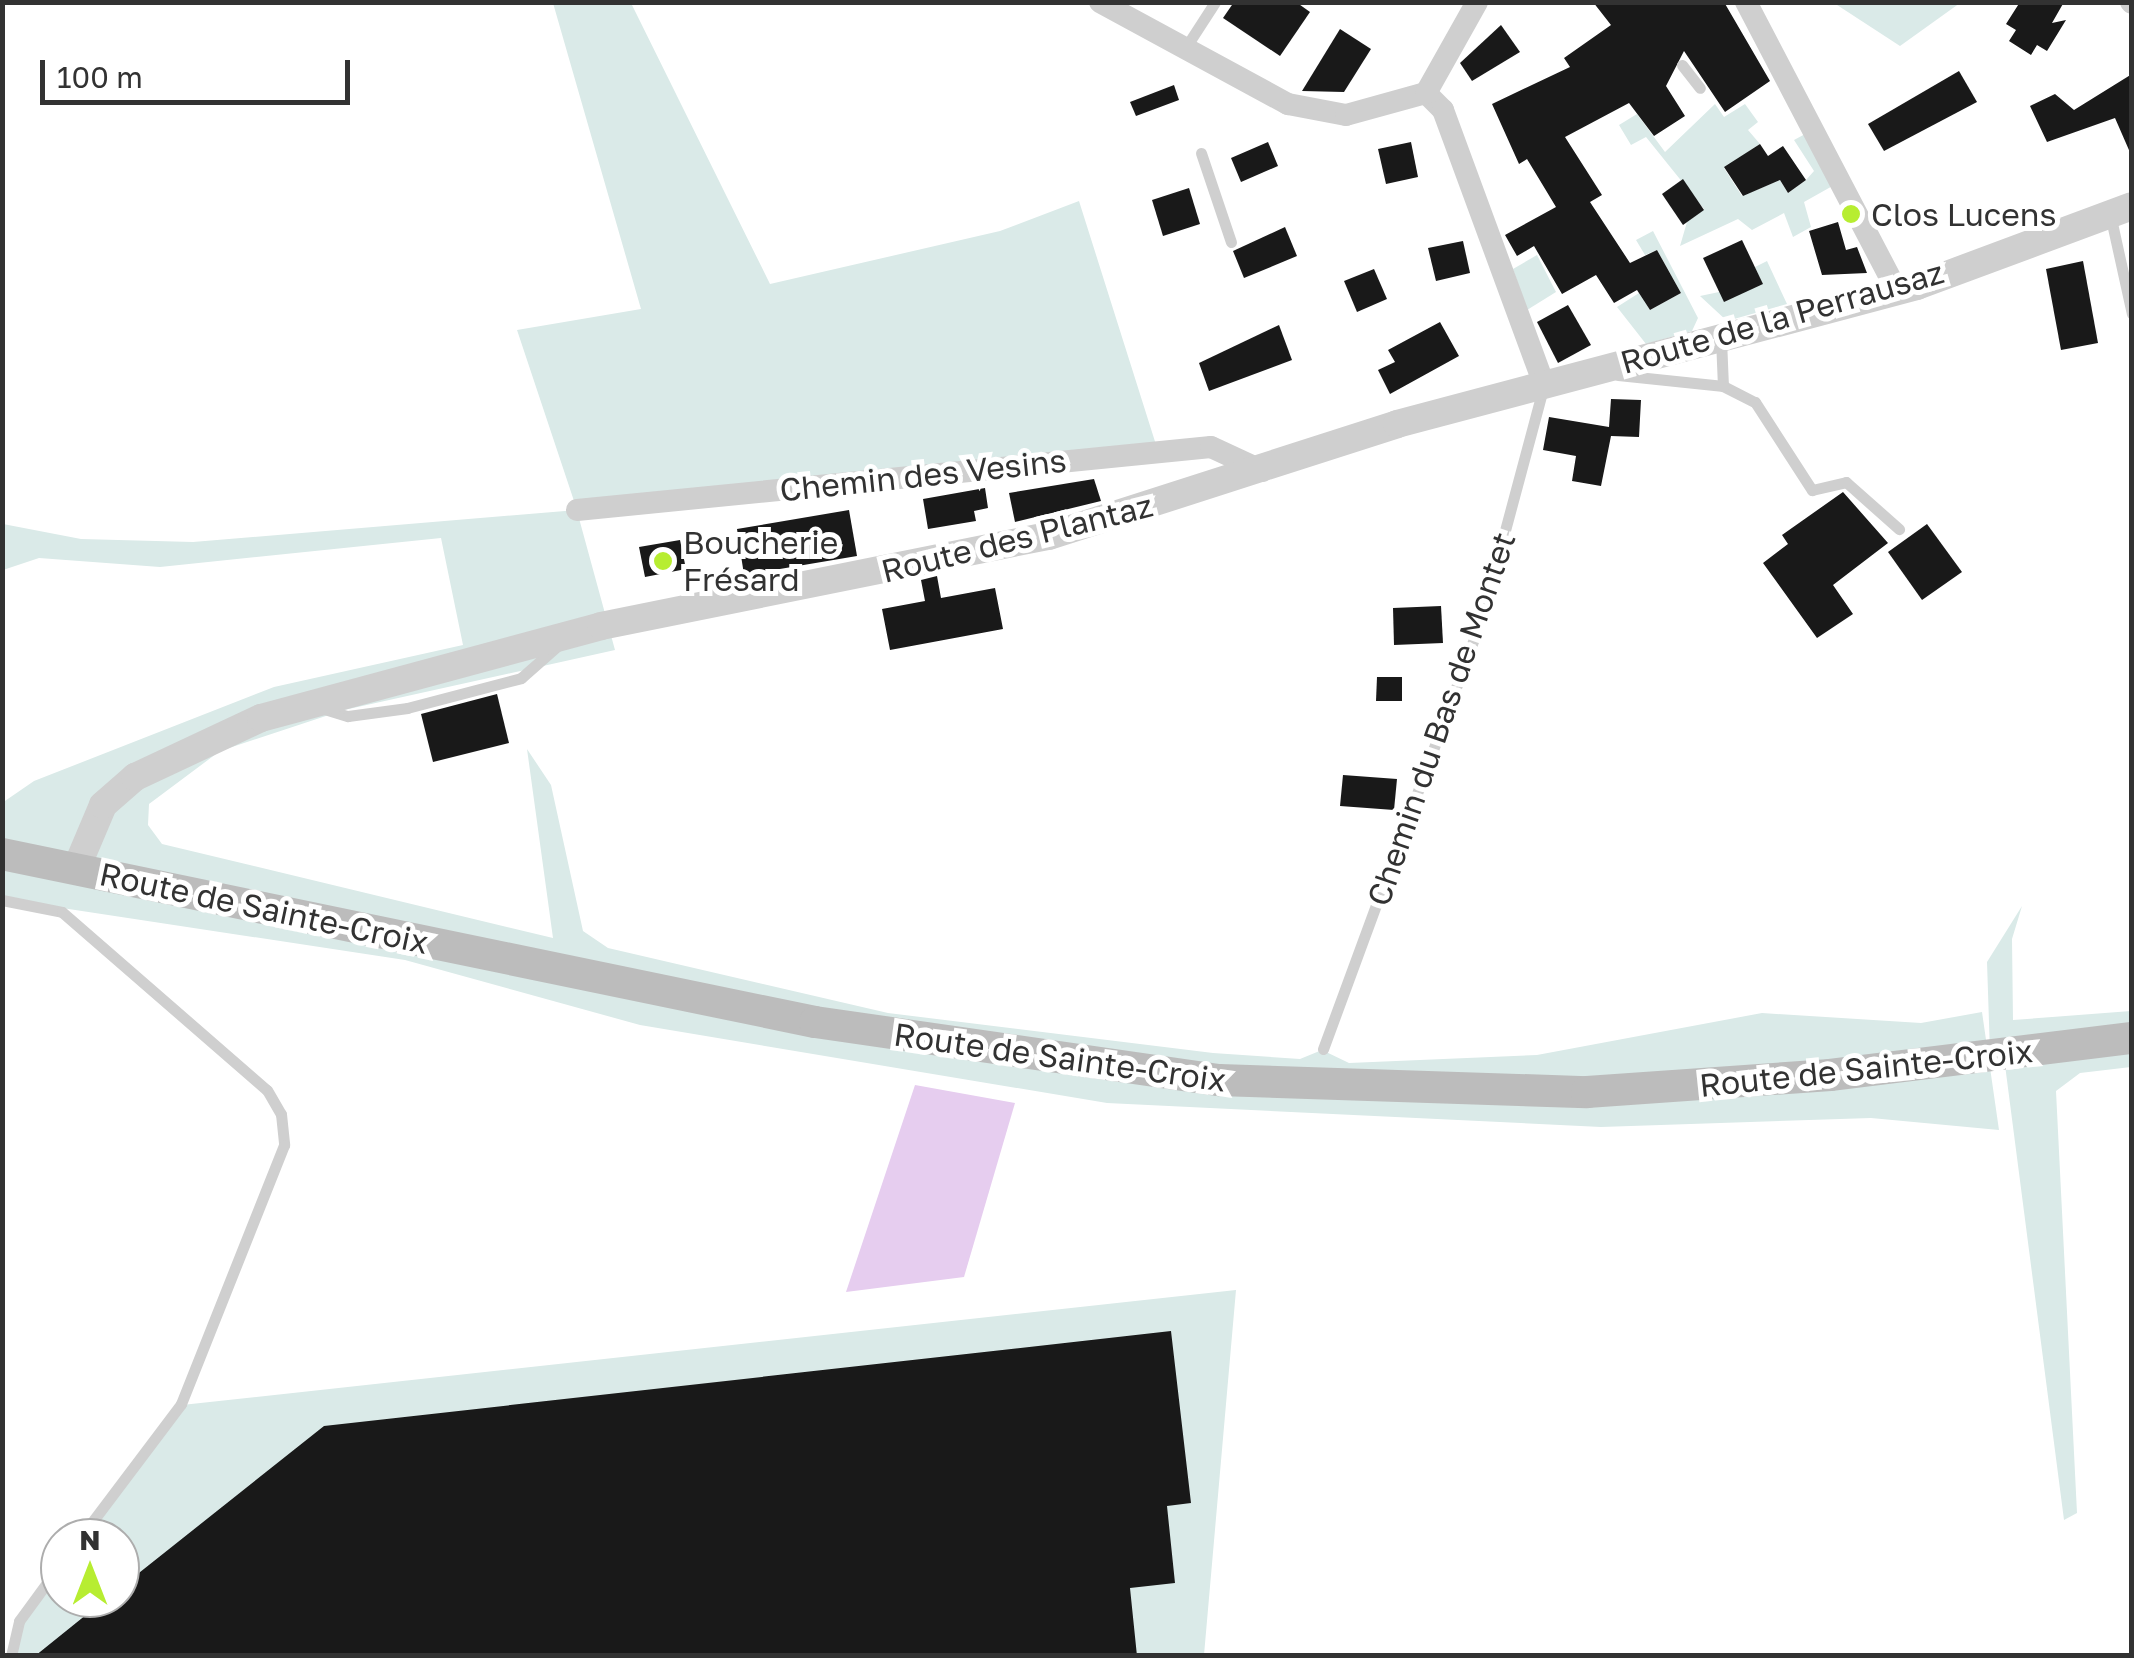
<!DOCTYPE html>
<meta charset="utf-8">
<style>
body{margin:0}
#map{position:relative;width:2134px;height:1658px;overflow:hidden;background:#fff;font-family:"Golos Text",sans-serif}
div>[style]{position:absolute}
.green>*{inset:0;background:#daeae8}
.water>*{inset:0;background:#e6cdef}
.building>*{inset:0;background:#191919}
.service>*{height:11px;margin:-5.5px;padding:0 5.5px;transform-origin:5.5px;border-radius:5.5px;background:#cfcfcf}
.minor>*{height:22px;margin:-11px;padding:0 11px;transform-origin:11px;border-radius:11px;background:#cfcfcf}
.tertiary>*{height:28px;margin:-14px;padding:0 14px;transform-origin:14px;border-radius:14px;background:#cfcfcf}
.secondary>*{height:32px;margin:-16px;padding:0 16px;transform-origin:16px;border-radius:16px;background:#bcbcbc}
.dots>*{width:28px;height:28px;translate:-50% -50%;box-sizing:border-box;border:5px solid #fff;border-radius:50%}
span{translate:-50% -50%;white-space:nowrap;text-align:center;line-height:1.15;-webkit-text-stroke:10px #fff;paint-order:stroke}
.poi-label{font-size:32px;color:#323232}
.left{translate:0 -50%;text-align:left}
.street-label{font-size:32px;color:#323232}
.frame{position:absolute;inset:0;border:5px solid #323232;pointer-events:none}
.north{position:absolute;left:40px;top:1518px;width:100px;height:100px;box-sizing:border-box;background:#fff;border:2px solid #adadad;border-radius:50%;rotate:0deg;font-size:28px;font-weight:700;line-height:40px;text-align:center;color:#323232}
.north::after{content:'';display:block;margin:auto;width:35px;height:45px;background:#b7ed31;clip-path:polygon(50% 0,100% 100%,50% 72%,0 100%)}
.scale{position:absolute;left:40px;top:60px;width:310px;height:45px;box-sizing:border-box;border:5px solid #323232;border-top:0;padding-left:12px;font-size:30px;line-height:35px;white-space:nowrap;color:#323232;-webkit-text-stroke:8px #fff;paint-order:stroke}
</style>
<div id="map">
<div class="green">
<div style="clip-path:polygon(553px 3px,631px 3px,770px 284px,1000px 231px,1079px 201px,1158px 451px,577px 511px,615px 650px,344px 710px,220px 751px,149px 804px,148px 825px,162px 844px,553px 938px,527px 749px,551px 785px,583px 931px,608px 948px,888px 1013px,1213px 1053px,1300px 1059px,1322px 1050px,1349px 1063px,1537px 1055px,1762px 1013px,1921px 1023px,1982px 1012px,1999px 1130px,1871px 1118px,1601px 1127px,1107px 1103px,640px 1025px,405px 960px,3px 899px,2px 803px,34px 781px,274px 687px,463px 645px,441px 538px,160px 567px,39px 558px,3px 570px,3px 524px,81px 539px,193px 542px,577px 510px,517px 330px,641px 309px)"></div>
<div style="clip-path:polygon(1834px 3px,1960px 3px,1900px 46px)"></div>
<div style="clip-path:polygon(1715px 104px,1724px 117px,1745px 104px,1758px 122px,1748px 130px,1760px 144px,1724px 168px,1742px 196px,1780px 180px,1788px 193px,1806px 180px,1814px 171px,1794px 140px,1807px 133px,1836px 184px,1804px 202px,1811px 227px,1793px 237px,1784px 213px,1752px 230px,1738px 219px,1680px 246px,1687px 222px,1704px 209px,1646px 137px,1631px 145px,1619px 125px,1637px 114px,1665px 152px)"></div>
<div style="clip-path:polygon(1653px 231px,1698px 318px,1692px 331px,1646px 344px,1617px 307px,1639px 293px,1650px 310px,1681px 293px,1657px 250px,1645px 255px,1636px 240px)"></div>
<div style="clip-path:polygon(1537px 255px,1556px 292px,1527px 310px,1513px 269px)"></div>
<div style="clip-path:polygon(1767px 261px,1787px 304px,1727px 321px,1700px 296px,1762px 283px,1755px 267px)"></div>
<div style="clip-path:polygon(2022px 906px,2012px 939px,2013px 1020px,2131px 1011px,2131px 1036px,1990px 1053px,1987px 962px)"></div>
<div style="clip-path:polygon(2131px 1049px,2131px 1067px,2080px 1073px,2056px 1091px,2077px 1513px,2064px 1520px,2005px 1065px)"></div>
<div style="clip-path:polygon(1236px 1290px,1204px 1655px,13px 1656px,20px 1622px,60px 1568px,60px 1598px,120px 1598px,120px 1538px,82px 1538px,182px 1405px)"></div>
</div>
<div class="water">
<div style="clip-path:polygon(915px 1085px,1015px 1103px,964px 1277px,846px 1292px)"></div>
</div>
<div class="building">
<div style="clip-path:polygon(1234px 2px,1296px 2px,1310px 12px,1280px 56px,1223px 18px)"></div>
<div style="clip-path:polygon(1593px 2px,1724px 2px,1770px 81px,1725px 112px,1684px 51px,1666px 86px,1685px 116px,1654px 136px,1629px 103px,1565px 137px,1602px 195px,1590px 202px,1630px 263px,1657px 250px,1681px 293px,1650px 310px,1637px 290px,1614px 303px,1596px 275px,1562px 294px,1534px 246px,1517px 256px,1505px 235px,1556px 207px,1527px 159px,1519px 164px,1492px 104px,1570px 67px,1564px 58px,1611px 25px)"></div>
<div style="clip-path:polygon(2020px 2px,2064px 2px,2052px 23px,2066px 20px,2047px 51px,2037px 45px,2031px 55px,2009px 41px,2016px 30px,2006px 24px)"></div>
<div style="clip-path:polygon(1501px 25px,1520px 52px,1472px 81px,1460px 63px)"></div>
<div style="clip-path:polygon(1340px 29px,1371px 49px,1344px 92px,1302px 91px)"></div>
<div style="clip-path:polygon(1959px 71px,1977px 102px,1884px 151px,1868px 124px)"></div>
<div style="clip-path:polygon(2132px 74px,2132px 157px,2115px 118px,2047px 142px,2030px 106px,2055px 94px,2074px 110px)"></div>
<div style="clip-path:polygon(1174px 85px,1179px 100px,1136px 116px,1130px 102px)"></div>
<div style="clip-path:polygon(1268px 142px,1278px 166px,1241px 182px,1231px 158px)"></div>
<div style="clip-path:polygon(1411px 142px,1418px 177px,1386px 184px,1378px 149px)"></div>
<div style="clip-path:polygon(1760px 144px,1768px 156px,1783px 146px,1806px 180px,1788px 193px,1780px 180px,1743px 196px,1724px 167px)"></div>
<div style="clip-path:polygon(1683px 179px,1704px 210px,1683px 225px,1662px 194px)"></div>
<div style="clip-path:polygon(1189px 188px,1200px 224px,1163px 236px,1152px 200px)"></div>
<div style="clip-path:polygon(1838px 222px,1846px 250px,1857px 247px,1867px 273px,1822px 275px,1809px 231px)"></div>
<div style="clip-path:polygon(1285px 227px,1297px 256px,1244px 278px,1233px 251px)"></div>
<div style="clip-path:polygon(1742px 240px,1763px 284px,1724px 302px,1703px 258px)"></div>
<div style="clip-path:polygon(1463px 241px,1470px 273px,1436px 281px,1428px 248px)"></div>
<div style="clip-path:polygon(2083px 261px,2098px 343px,2061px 350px,2046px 269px)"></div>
<div style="clip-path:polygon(1374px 269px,1387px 299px,1357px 312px,1344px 281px)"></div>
<div style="clip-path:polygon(1568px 305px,1591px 345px,1558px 363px,1537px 322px)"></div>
<div style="clip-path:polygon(1440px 322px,1459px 356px,1390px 394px,1378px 370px,1395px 362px,1388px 350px)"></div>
<div style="clip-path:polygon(1279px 325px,1292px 360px,1209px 391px,1199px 363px)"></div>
<div style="clip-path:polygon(1611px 399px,1641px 400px,1639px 437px,1611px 436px,1601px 486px,1572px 481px,1576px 456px,1543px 450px,1549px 417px,1609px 427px)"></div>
<div style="clip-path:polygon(1094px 479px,1101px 501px,1015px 522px,1009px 493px)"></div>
<div style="clip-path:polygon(985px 488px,988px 508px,974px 511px,976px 521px,928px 529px,923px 499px)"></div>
<div style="clip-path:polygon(1843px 492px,1888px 543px,1833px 585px,1853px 614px,1817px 638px,1763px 563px,1788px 544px,1782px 535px)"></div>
<div style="clip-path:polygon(849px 510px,857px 556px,744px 575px,737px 529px)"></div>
<div style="clip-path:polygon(1927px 524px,1962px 572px,1922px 600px,1888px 552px)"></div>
<div style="clip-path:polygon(680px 540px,686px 569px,645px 577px,639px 547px)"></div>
<div style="clip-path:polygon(937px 576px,941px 598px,995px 588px,1003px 629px,890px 650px,882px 609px,925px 601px,921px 580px)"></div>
<div style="clip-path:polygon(1441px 606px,1443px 643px,1394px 645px,1393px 608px)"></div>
<div style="clip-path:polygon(1377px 677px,1402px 677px,1402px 701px,1376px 701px)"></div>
<div style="clip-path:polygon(497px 694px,509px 743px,433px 762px,421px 714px)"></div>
<div style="clip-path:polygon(1343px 775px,1397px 779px,1394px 810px,1340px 806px)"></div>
<div style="clip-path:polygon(1171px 1331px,1191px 1503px,1167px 1506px,1175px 1583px,1130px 1588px,1137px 1656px,35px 1656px,107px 1598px,120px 1598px,120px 1588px,324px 1426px)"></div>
</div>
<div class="service">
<div style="left:1184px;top:50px;width:57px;rotate:-57.1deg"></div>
<div style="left:1682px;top:65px;width:29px;rotate:52deg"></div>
<div style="left:1201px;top:153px;width:94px;rotate:71.4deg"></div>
<div style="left:2110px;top:214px;width:102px;rotate:77.6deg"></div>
<div style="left:1721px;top:339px;width:47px;rotate:87.6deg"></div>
<div style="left:1723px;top:386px;width:36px;rotate:27deg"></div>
<div style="left:1755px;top:402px;width:105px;rotate:57.1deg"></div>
<div style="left:1812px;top:490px;width:35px;rotate:-13deg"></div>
<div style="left:1846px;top:482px;width:71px;rotate:41.6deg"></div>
<div style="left:1618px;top:375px;width:106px;rotate:6deg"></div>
<div style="left:321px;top:708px;width:28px;rotate:17deg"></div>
<div style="left:348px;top:716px;width:60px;rotate:-7.7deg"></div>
<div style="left:407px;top:708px;width:118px;rotate:-14.7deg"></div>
<div style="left:521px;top:678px;width:55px;rotate:-41.3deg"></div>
<div style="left:2px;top:900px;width:61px;rotate:11.3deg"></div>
<div style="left:62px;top:912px;width:271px;rotate:41deg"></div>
<div style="left:267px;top:1090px;width:28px;rotate:60deg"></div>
<div style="left:281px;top:1114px;width:31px;rotate:84deg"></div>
<div style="left:284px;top:1145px;width:279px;rotate:111.7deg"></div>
<div style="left:181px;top:1404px;width:168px;rotate:127deg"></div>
<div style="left:1323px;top:1049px;width:457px;rotate:-69.8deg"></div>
<div style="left:1481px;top:620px;width:240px;rotate:-75deg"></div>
<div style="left:11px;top:1656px;width:36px;rotate:-77deg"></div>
<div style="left:19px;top:1621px;width:69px;rotate:-53.8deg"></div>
</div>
<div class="minor">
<div style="left:1100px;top:2px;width:214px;rotate:28.5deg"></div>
<div style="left:1288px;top:104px;width:59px;rotate:10.7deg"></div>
<div style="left:1346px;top:115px;width:83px;rotate:-15.4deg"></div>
<div style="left:1426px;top:93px;width:24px;rotate:45deg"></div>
<div style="left:1443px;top:110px;width:292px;rotate:69.8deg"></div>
<div style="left:1746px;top:2px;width:326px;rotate:62.4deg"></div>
<div style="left:2131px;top:2px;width:1px;rotate:45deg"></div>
<div style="left:1426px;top:93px;width:104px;rotate:-60.7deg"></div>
<div style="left:577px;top:510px;width:637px;rotate:-5.67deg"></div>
<div style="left:1211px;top:447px;width:57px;rotate:24.8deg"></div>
</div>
<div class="tertiary">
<div style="left:76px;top:869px;width:69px;rotate:-67.1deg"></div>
<div style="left:103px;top:805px;width:43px;rotate:-41.2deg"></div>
<div style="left:135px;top:777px;width:139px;rotate:-25.1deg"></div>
<div style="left:261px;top:718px;width:352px;rotate:-15.1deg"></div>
<div style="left:601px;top:626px;width:457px;rotate:-11.4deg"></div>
<div style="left:1049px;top:536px;width:366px;rotate:-17.8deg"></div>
<div style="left:1397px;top:424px;width:538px;rotate:-14.86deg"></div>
<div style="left:1917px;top:286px;width:229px;rotate:-20.4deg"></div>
</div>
<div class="secondary">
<div style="left:2px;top:854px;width:830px;rotate:11.68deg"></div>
<div style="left:815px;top:1022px;width:408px;rotate:8.2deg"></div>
<div style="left:1219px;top:1080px;width:368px;rotate:1.9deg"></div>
<div style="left:1587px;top:1092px;width:244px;rotate:-4deg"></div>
<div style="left:1830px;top:1075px;width:304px;rotate:-7deg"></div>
</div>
<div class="dots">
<div style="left:1851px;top:214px;background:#b7ed31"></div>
<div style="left:663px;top:561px;background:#b7ed31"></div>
</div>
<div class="poi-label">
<span class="left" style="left:1871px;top:214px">Clos Lucens</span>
<span class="left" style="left:683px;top:561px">Boucherie<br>Frésard</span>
</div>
<div class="street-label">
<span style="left:1782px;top:317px;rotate:-16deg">Route de la Perrausaz</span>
<span style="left:923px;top:475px;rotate:-6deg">Chemin des Vesins</span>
<span style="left:1017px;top:538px;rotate:-14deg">Route des Plantaz</span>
<span style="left:1441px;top:719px;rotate:-71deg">Chemin du Bas de Montet</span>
<span style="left:264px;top:908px;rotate:12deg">Route de Sainte-Croix</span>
<span style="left:1060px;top:1057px;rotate:8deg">Route de Sainte-Croix</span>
<span style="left:1866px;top:1068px;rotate:-6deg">Route de Sainte-Croix</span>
</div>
<div class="frame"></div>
<div class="north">N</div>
<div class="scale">100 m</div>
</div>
